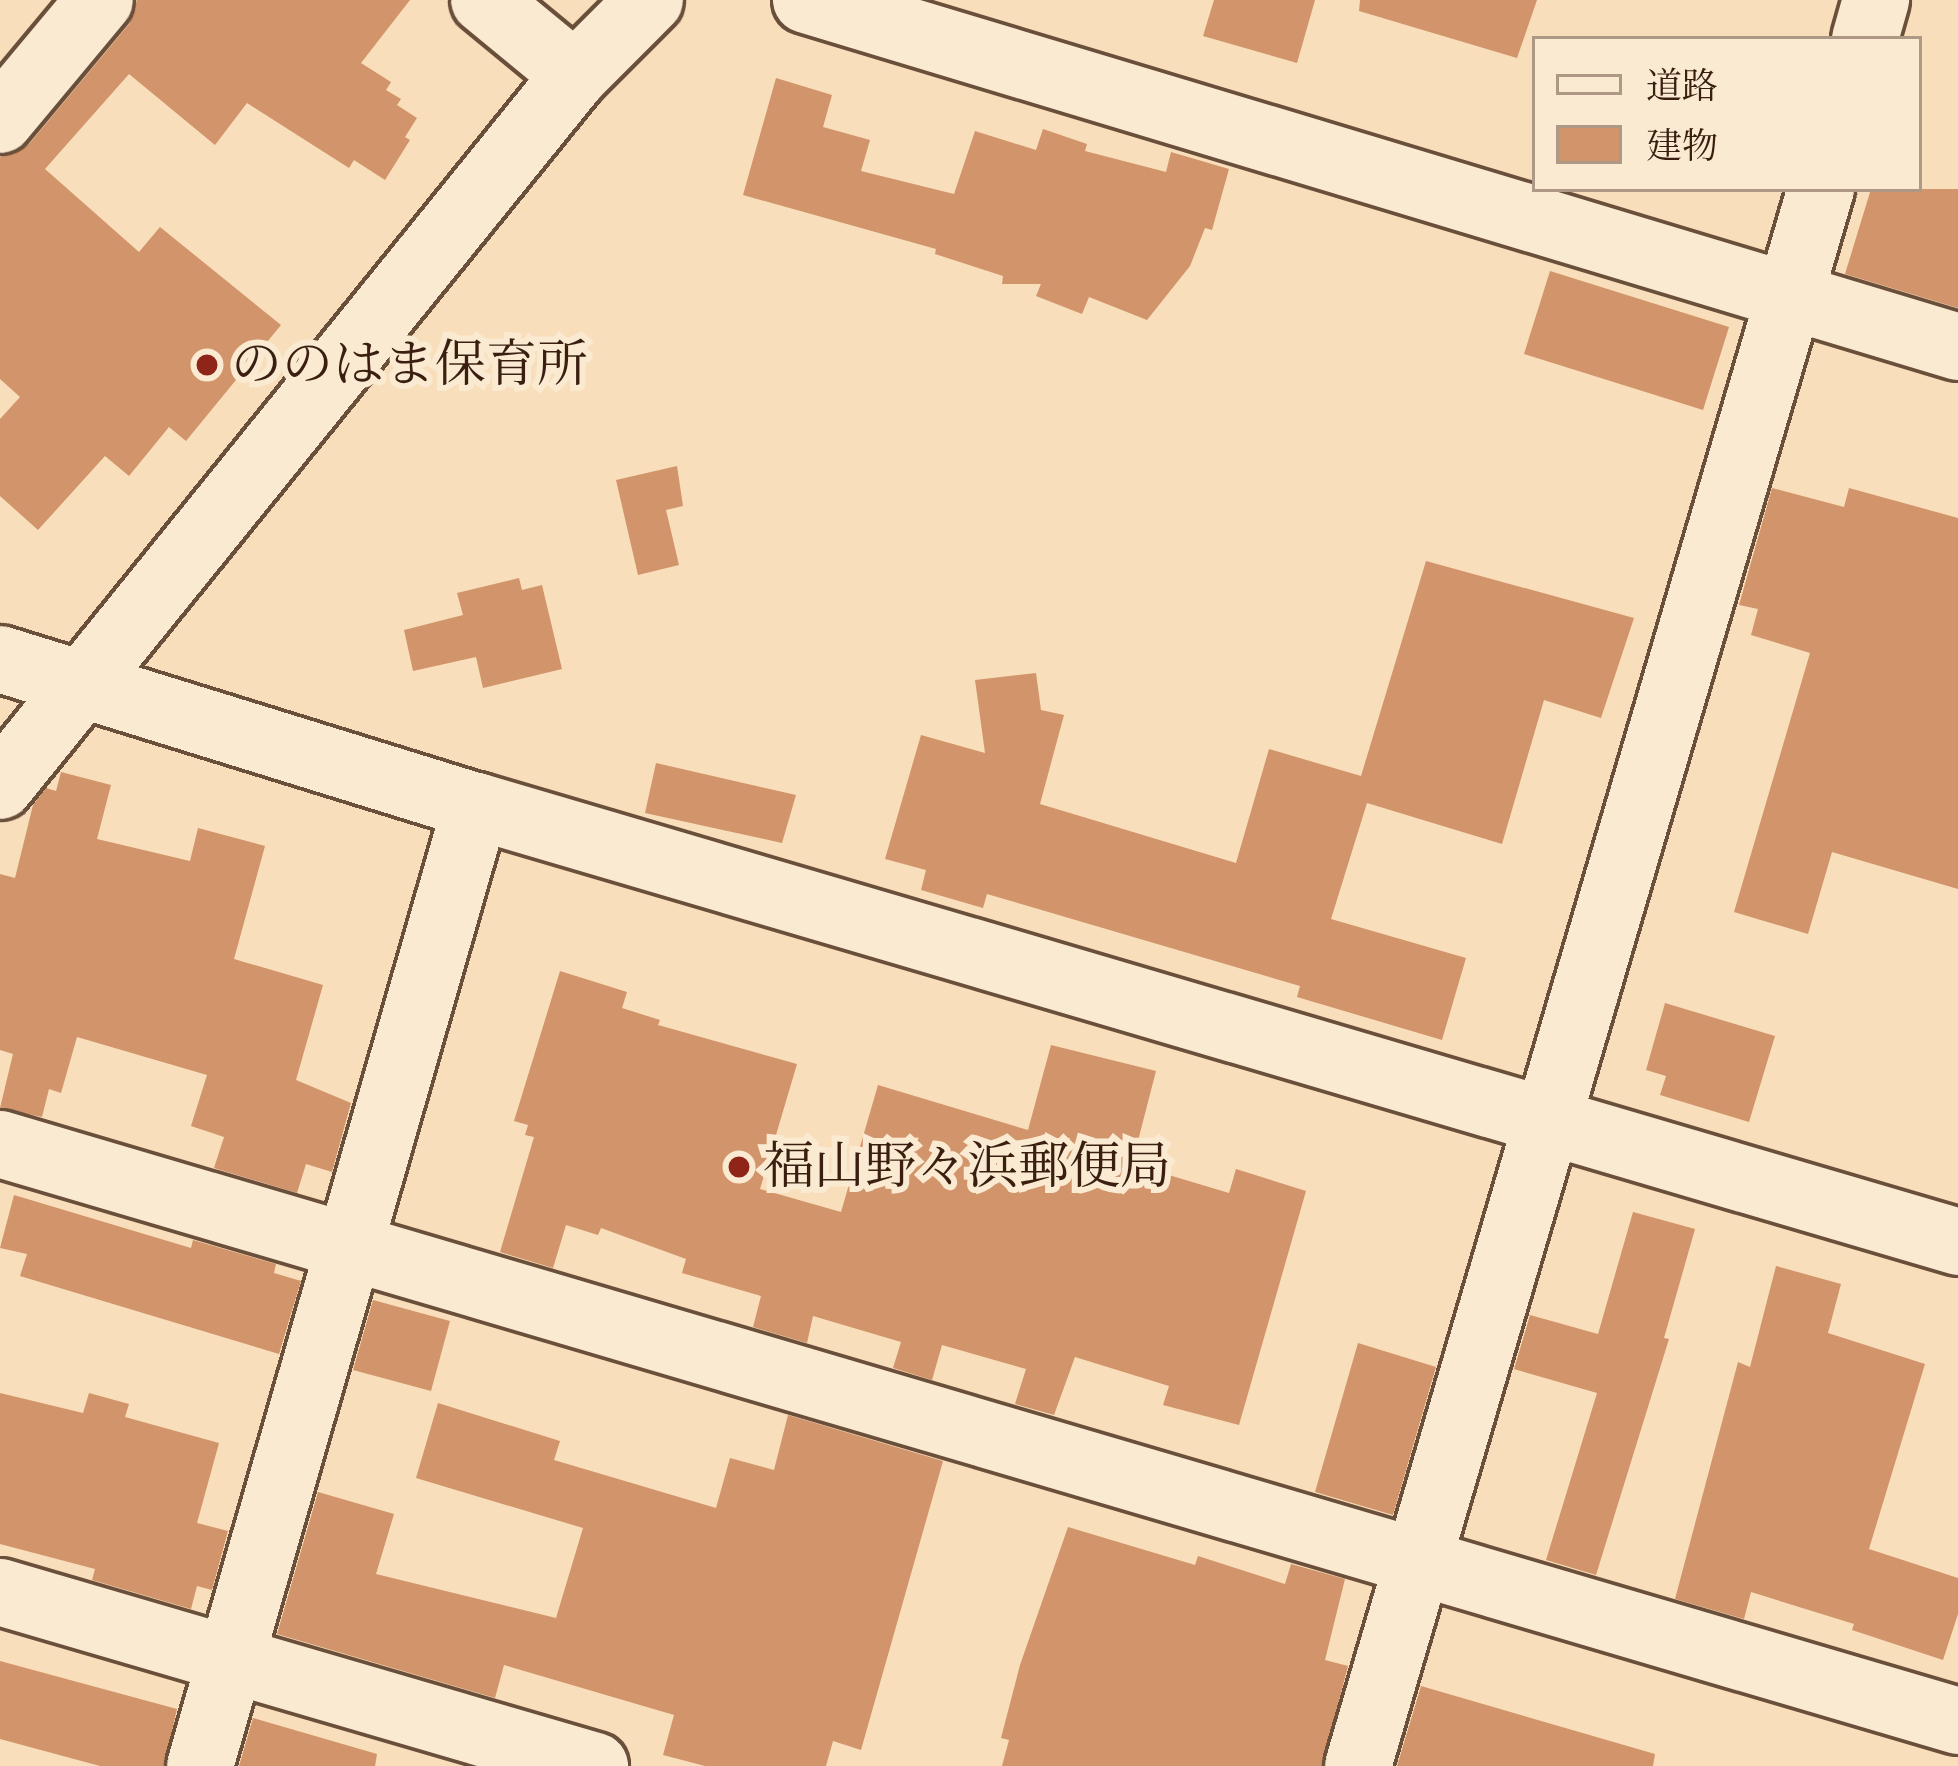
<!DOCTYPE html>
<meta charset="utf-8">
<style>
body{margin:0}
#map{position:relative;width:1958px;height:1766px;overflow:hidden;background:#f8deba;font-family:Cardo,"Noto Serif JP",serif}
div>[style]{position:absolute}
.building>*{inset:0;background:#d2946a}
.roads{filter:drop-shadow(3px 0 #6a4f3b) drop-shadow(-3px 0 #6a4f3b) drop-shadow(0 3px #6a4f3b) drop-shadow(0 -3px #6a4f3b)}
.minor>*{height:66px;margin:-33px;padding:0 33px;transform-origin:33px;border-radius:33px;background:#faead2}
.dots>*{width:33px;height:33px;translate:-50% -50%;box-sizing:border-box;border:6px solid #faead2;border-radius:50%}
span{translate:-50% -50%;white-space:nowrap;text-align:center;line-height:1.15;-webkit-text-stroke:12px #faead2;paint-order:stroke}
.poi-label{font-size:51px;color:#3a1f11}
.left{translate:0 -50%;text-align:left}
.legend{position:absolute;left:1532px;top:36px;width:390px;height:156px;box-sizing:border-box;background:#faead2;border:3px solid #ad9985;margin:0;padding:15px 21px;list-style:none;font-size:36px;color:#3a1f11}
.legend li{display:flex;align-items:center;gap:24px;height:60px}
.legend b{width:60px;border:3px solid #ad9985}
</style>
<div id="map">
<div class="building">
<div style="clip-path:polygon(137px 0,410px 0,361px 63px,391px 82px,386px 90px,401px 99px,397px 105px,417px 118px,405px 137px,410px 140px,385px 180px,354px 160px,349px 168px,247px 103px,215px 145px,129px 74px,45px 169px,139px 252px,160px 227px,281px 325px,186px 441px,169px 427px,129px 476px,105px 456px,38px 530px,0 496px,0 419px,20px 397px,0 379px,0 157px,29px 144px,129px 24px)"></div>
<div style="clip-path:polygon(1214px 0,1315px 0,1297px 63px,1203px 36px)"></div>
<div style="clip-path:polygon(1360px 0,1537px 0,1517px 58px,1359px 11px)"></div>
<div style="clip-path:polygon(776px 78px,832px 95px,823px 127px,870px 140px,861px 171px,954px 194px,975px 131px,1036px 150px,1043px 129px,1087px 144px,1085px 151px,1166px 172px,1171px 152px,1229px 169px,1212px 230px,1205px 228px,1190px 266px,1147px 320px,1089px 297px,1082px 314px,1036px 296px,1041px 284px,1002px 284px,1003px 276px,935px 254px,936px 249px,743px 195px)"></div>
<div style="clip-path:polygon(1871px 189px,1958px 189px,1958px 308px,1845px 274px)"></div>
<div style="clip-path:polygon(1550px 271px,1729px 327px,1703px 410px,1524px 354px)"></div>
<div style="clip-path:polygon(677px 466px,683px 506px,666px 510px,679px 565px,638px 575px,616px 480px)"></div>
<div style="clip-path:polygon(1772px 488px,1844px 507px,1849px 488px,1958px 518px,1958px 889px,1832px 852px,1808px 934px,1734px 912px,1810px 653px,1751px 635px,1758px 609px,1739px 605px)"></div>
<div style="clip-path:polygon(1426px 561px,1634px 618px,1601px 718px,1544px 700px,1502px 844px,1367px 803px,1331px 919px,1466px 958px,1442px 1040px,1297px 997px,1300px 986px,987px 894px,983px 908px,921px 890px,926px 870px,885px 859px,921px 735px,985px 753px,975px 680px,1036px 673px,1041px 710px,1064px 715px,1040px 804px,1236px 863px,1269px 749px,1361px 776px)"></div>
<div style="clip-path:polygon(519px 578px,522px 590px,542px 585px,562px 669px,483px 688px,476px 657px,413px 671px,404px 630px,463px 615px,457px 593px)"></div>
<div style="clip-path:polygon(656px 763px,796px 795px,782px 843px,645px 813px)"></div>
<div style="clip-path:polygon(61px 772px,111px 785px,97px 839px,190px 861px,198px 828px,265px 846px,234px 959px,323px 985px,296px 1080px,351px 1103px,332px 1172px,306px 1164px,297px 1193px,214px 1168px,224px 1137px,191px 1126px,207px 1075px,77px 1037px,61px 1093px,49px 1089px,42px 1117px,0 1108px,13px 1054px,0 1050px,0 874px,15px 878px,33px 805px,46px 788px,56px 791px)"></div>
<div style="clip-path:polygon(560px 971px,627px 992px,622px 1008px,660px 1020px,658px 1025px,797px 1064px,760px 1189px,841px 1212px,878px 1085px,1028px 1130px,1051px 1045px,1156px 1071px,1132px 1164px,1229px 1193px,1236px 1169px,1306px 1191px,1239px 1425px,1163px 1405px,1169px 1386px,1075px 1357px,1054px 1415px,1015px 1404px,1026px 1369px,942px 1345px,932px 1380px,893px 1368px,901px 1342px,813px 1316px,807px 1343px,753px 1327px,761px 1296px,682px 1273px,686px 1259px,601px 1228px,598px 1235px,566px 1225px,553px 1268px,500px 1252px,534px 1137px,525px 1135px,528px 1125px,514px 1121px)"></div>
<div style="clip-path:polygon(1665px 1003px,1775px 1036px,1749px 1122px,1660px 1095px,1666px 1076px,1646px 1070px)"></div>
<div style="clip-path:polygon(14px 1195px,191px 1248px,193px 1240px,276px 1264px,274px 1273px,301px 1281px,279px 1354px,20px 1276px,27px 1254px,0 1248px)"></div>
<div style="clip-path:polygon(1633px 1212px,1695px 1229px,1664px 1338px,1669px 1339px,1596px 1575px,1546px 1560px,1597px 1393px,1514px 1369px,1530px 1315px,1598px 1334px)"></div>
<div style="clip-path:polygon(1776px 1266px,1841px 1284px,1828px 1333px,1925px 1364px,1869px 1549px,1958px 1578px,1958px 1614px,1943px 1660px,1852px 1630px,1854px 1624px,1751px 1592px,1744px 1619px,1675px 1599px,1738px 1362px,1750px 1367px)"></div>
<div style="clip-path:polygon(373px 1300px,450px 1321px,431px 1391px,353px 1370px)"></div>
<div style="clip-path:polygon(1358px 1343px,1436px 1367px,1393px 1515px,1315px 1492px)"></div>
<div style="clip-path:polygon(0 1393px,83px 1413px,89px 1393px,129px 1404px,125px 1417px,219px 1443px,197px 1523px,228px 1531px,212px 1590px,197px 1586px,191px 1609px,92px 1580px,95px 1569px,0 1544px)"></div>
<div style="clip-path:polygon(438px 1403px,560px 1441px,554px 1460px,716px 1508px,730px 1458px,774px 1470px,788px 1415px,943px 1461px,861px 1750px,833px 1741px,826px 1766px,705px 1766px,663px 1755px,674px 1715px,504px 1665px,495px 1698px,277px 1634px,318px 1492px,394px 1514px,376px 1574px,556px 1618px,583px 1528px,416px 1478px)"></div>
<div style="clip-path:polygon(1068px 1527px,1195px 1565px,1198px 1556px,1285px 1584px,1291px 1564px,1345px 1579px,1325px 1660px,1348px 1666px,1322px 1766px,1002px 1766px,1009px 1740px,1001px 1738px,1020px 1665px)"></div>
<div style="clip-path:polygon(0 1661px,177px 1709px,164px 1766px,100px 1766px,0 1739px)"></div>
<div style="clip-path:polygon(1421px 1686px,1655px 1754px,1653px 1766px,1397px 1766px)"></div>
<div style="clip-path:polygon(253px 1718px,377px 1754px,375px 1766px,239px 1766px)"></div>
</div>
<div class="roads">
<div class="minor">
<div style="left:484px;top:0;width:118px;rotate:39.5deg"></div>
<div style="left:806px;top:0;width:1203px;rotate:16.76deg"></div>
<div style="left:1865px;top:39px;width:41px;rotate:-74.2deg"></div>
<div style="left:0;top:120px;width:156px;rotate:-50.2deg"></div>
<div style="left:0;top:659px;width:498px;rotate:17.2deg"></div>
<div style="left:476px;top:806px;width:1545px;rotate:16.39deg"></div>
<div style="left:0;top:786px;width:914px;rotate:-51.04deg"></div>
<div style="left:575px;top:75px;width:106px;rotate:-45deg"></div>
<div style="left:0;top:1144px;width:2041px;rotate:16.42deg"></div>
<div style="left:0;top:1592px;width:620px;rotate:16.3deg"></div>
<div style="left:200px;top:1766px;width:999px;rotate:-73.96deg"></div>
<div style="left:1358px;top:1766px;width:1644px;rotate:-73.64deg"></div>
</div>
</div>
<div class="dots">
<div style="left:207px;top:365px;background:#8f2418"></div>
<div style="left:739px;top:1167px;background:#8f2418"></div>
</div>
<div class="poi-label">
<span class="left" style="left:231px;top:365px">ののはま保育所</span>
<span class="left" style="left:763px;top:1167px">福山野々浜郵便局</span>
</div>
<ul class="legend">
<li><b style="height:15px;background:#faead2"></b>道路</li>
<li><b style="height:33px;background:#d2946a"></b>建物</li>
</ul>
</div>
